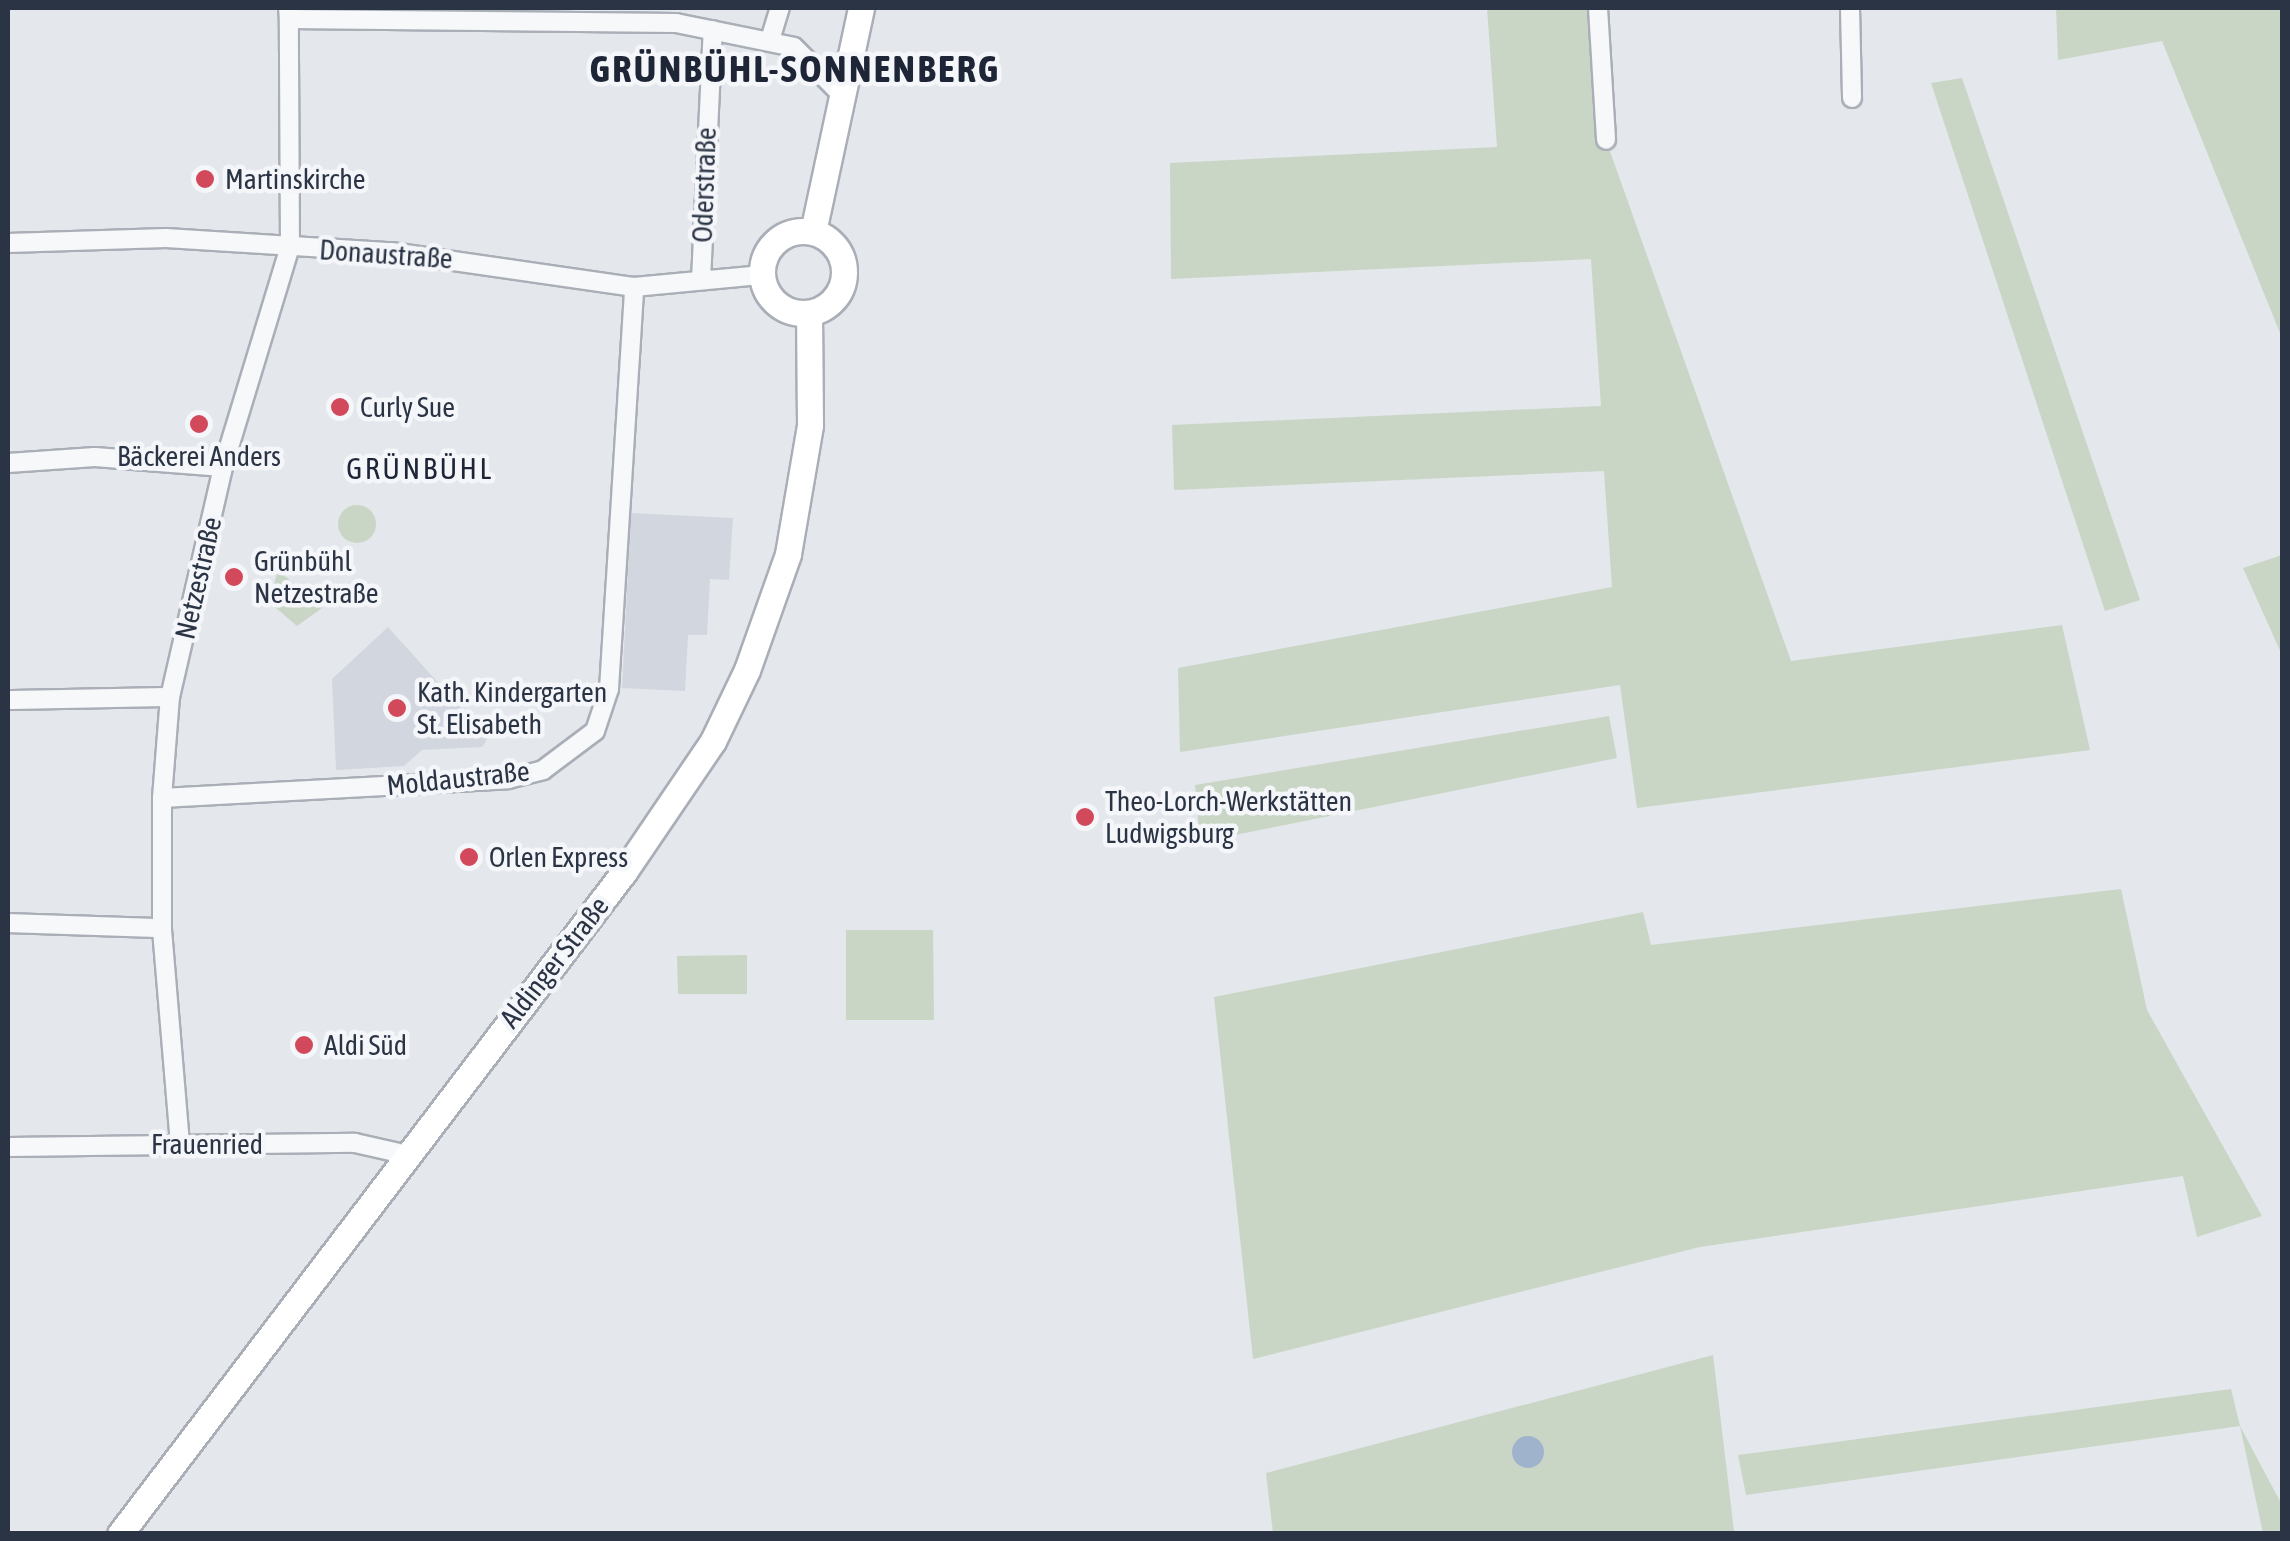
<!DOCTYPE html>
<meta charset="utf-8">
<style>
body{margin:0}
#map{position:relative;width:2290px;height:1541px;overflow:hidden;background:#e4e7ec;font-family:"Asap Condensed",sans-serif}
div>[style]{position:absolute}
.built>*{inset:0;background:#d2d6de}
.green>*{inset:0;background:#c9d6c5}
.round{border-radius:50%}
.water>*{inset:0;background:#9fb4cc}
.roads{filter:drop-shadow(2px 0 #a9aeb7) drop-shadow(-2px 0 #a9aeb7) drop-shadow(0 2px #a9aeb7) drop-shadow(0 -2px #a9aeb7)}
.street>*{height:18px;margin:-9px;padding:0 9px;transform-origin:9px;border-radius:9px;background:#f7f8fa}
.secondary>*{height:25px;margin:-12.5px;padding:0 12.5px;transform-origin:12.5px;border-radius:12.5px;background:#fff}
.secondary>.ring{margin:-12.5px;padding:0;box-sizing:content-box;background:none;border:25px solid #fff;border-radius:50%}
.dots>*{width:28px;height:28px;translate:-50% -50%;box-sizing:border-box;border:5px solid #f4f6f9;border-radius:50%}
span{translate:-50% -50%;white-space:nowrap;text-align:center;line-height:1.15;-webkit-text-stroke:9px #f4f6f9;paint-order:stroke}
.poi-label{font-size:28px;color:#2b3445}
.left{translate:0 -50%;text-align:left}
.street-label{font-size:28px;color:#2b3445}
.neighbourhood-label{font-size:30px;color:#1d2536;letter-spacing:2.5px}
.district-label{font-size:38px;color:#1d2536;font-weight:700;letter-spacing:2.5px}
.frame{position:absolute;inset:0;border:10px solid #2b3445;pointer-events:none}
</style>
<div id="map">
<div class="built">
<div style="clip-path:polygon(631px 513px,733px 518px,729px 580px,710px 579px,707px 635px,688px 635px,685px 691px,622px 688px)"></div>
<div style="clip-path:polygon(388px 627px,488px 738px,482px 747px,422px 750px,404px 766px,336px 770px,332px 679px)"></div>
</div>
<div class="green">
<div style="clip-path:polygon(1487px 8px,1598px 8px,1606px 140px,1791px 661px,2062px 625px,2090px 750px,1637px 808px,1620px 685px,1180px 752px,1178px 668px,1612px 587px,1604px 471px,1174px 490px,1172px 425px,1601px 406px,1591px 259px,1171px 279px,1170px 163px,1497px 147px)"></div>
<div style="clip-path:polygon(2056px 8px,2282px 8px,2282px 338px,2162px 41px,2058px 60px)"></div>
<div style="clip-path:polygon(1962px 78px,2140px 600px,2105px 611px,1931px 83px)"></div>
<div class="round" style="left:338px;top:505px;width:38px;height:38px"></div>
<div style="clip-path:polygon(2282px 555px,2282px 655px,2243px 568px)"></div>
<div style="clip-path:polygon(278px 570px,322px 608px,297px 626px,269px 602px)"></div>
<div style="clip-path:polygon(1609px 716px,1617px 758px,1200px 842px,1195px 785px)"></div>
<div style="clip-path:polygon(2121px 889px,2147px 1010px,2262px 1216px,2197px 1237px,2183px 1176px,1700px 1247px,1253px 1359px,1214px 997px,1643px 912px,1651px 945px)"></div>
<div style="clip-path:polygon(846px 930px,933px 930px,934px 1020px,846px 1020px)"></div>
<div style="clip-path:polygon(747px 955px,747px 994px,678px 994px,677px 956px)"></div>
<div style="clip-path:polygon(1713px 1355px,1734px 1531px,1273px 1533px,1266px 1473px)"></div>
<div style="clip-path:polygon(2231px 1389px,2240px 1426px,2282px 1505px,2282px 1533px,2263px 1533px,2240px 1426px,1746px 1495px,1738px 1455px)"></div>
</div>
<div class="water">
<div class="round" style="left:1512px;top:1436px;width:32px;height:32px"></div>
</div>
<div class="roads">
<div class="street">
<div style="left:288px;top:8px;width:11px;rotate:85deg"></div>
<div style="left:289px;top:19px;width:387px;rotate:0.6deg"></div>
<div style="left:676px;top:23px;width:120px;rotate:11.5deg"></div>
<div style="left:794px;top:47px;width:68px;rotate:45deg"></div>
<div style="left:1598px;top:8px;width:132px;rotate:86.5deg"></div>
<div style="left:1850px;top:8px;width:90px;rotate:88.7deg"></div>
<div style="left:770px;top:40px;width:34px;rotate:-73deg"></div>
<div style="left:8px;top:243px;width:158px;rotate:-1.8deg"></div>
<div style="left:166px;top:238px;width:225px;rotate:3.6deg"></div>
<div style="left:391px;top:252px;width:246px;rotate:8.2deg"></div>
<div style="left:634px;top:287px;width:129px;rotate:-5.4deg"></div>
<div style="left:701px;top:280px;width:250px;rotate:-87.3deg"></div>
<div style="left:8px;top:463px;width:87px;rotate:-3.9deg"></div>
<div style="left:95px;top:457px;width:128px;rotate:4.5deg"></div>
<div style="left:8px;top:700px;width:162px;rotate:-1.1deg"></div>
<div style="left:162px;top:798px;width:347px;rotate:-3.1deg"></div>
<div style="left:508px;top:779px;width:36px;rotate:-14deg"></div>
<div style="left:543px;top:770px;width:65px;rotate:-36.9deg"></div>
<div style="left:595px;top:731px;width:44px;rotate:-71.6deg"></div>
<div style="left:609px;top:689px;width:403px;rotate:-86.4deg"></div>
<div style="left:8px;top:923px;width:154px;rotate:1.9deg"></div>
<div style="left:180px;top:1144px;width:217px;rotate:-94.8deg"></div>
<div style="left:162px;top:928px;width:130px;rotate:-90deg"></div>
<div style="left:162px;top:798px;width:101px;rotate:-85.5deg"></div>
<div style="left:170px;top:697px;width:236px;rotate:-77deg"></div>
<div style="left:223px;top:467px;width:230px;rotate:-73.1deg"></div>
<div style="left:290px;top:247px;width:228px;rotate:-90.3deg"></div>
<div style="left:8px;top:1147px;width:347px;rotate:-0.7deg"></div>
<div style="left:355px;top:1143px;width:50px;rotate:12.7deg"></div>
</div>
<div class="secondary">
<div class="ring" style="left:762px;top:231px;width:57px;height:57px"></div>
<div style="left:813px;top:232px;width:229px;rotate:-77.9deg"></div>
<div style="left:120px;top:1534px;width:832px;rotate:-52.72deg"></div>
<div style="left:624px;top:872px;width:158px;rotate:-55.8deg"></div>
<div style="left:713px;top:741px;width:79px;rotate:-64.4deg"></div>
<div style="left:747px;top:670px;width:123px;rotate:-70.5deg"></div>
<div style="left:788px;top:554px;width:131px;rotate:-80.3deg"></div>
<div style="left:810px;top:425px;width:111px;rotate:-90.5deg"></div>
</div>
</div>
<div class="dots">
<div style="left:205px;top:179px;background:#d1495b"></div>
<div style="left:340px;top:407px;background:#d1495b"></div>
<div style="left:199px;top:424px;background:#d1495b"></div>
<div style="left:234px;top:577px;background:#d1495b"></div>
<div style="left:397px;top:708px;background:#d1495b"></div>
<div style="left:1085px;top:817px;background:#d1495b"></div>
<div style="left:469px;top:857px;background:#d1495b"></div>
<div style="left:304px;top:1045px;background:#d1495b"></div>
</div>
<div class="poi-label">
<span class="left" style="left:225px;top:179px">Martinskirche</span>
<span class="left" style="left:360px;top:407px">Curly Sue</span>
<span style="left:199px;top:456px">Bäckerei Anders</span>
<span class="left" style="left:254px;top:577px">Grünbühl<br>Netzestraße</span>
<span class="left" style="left:417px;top:708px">Kath. Kindergarten<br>St. Elisabeth</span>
<span class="left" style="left:1105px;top:817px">Theo-Lorch-Werkstätten<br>Ludwigsburg</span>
<span class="left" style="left:489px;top:857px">Orlen Express</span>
<span class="left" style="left:324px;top:1045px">Aldi Süd</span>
</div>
<div class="street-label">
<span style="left:704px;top:185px;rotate:-88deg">Oderstraße</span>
<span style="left:386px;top:254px;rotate:4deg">Donaustraße</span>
<span style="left:198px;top:578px;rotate:-77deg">Netzestraße</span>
<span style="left:458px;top:778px;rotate:-6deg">Moldaustraße</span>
<span style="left:554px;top:962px;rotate:-52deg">Aldinger Straße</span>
<span style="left:207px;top:1144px">Frauenried</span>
</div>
<div class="neighbourhood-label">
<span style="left:420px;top:468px">GRÜNBÜHL</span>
</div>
<div class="district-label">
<span style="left:795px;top:69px">GRÜNBÜHL-SONNENBERG</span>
</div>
<div class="frame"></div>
</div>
